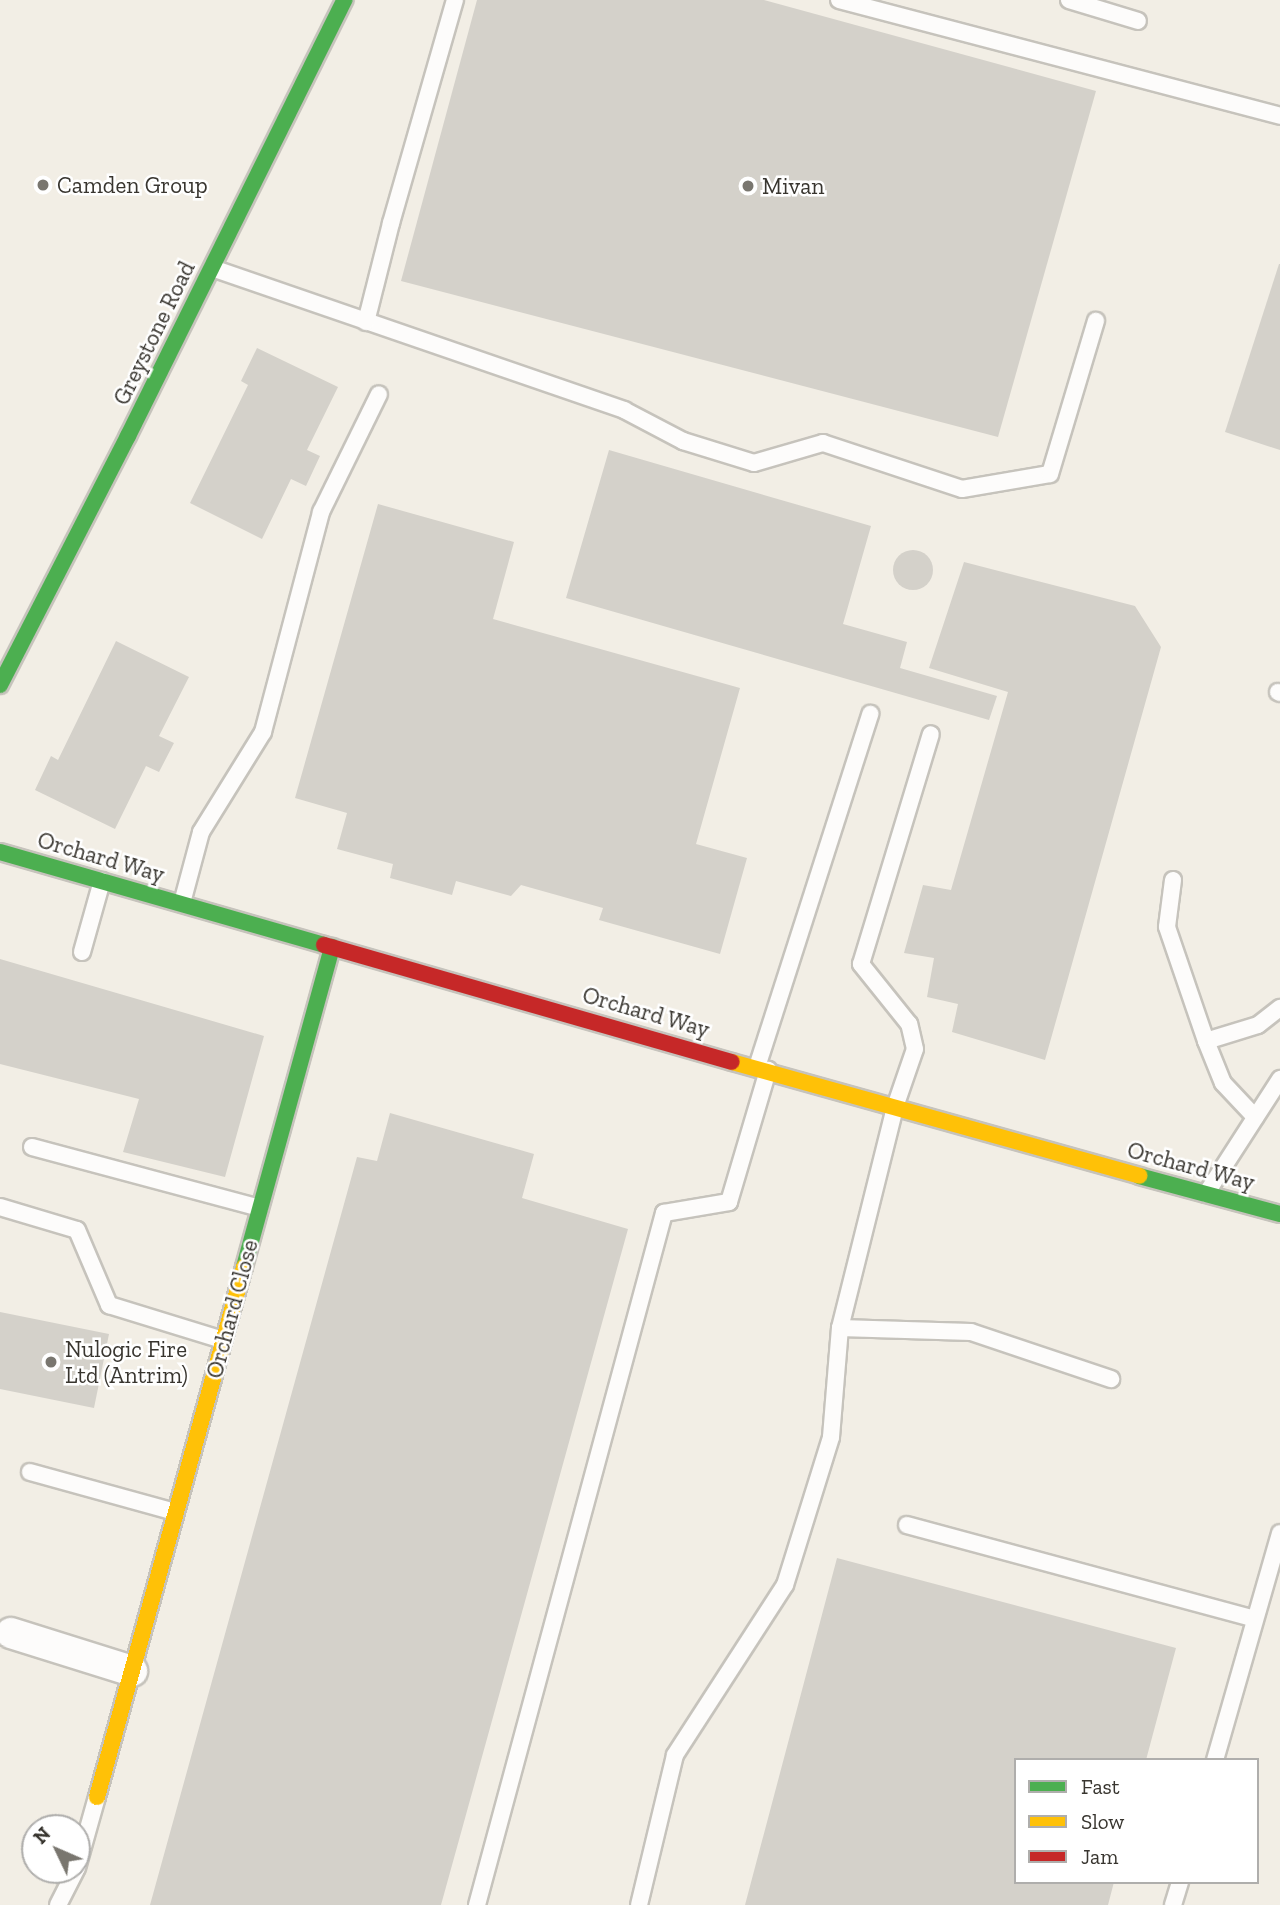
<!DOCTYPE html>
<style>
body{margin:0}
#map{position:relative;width:1280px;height:1905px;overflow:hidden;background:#f2eee5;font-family:"Zilla Slab",serif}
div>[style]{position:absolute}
.building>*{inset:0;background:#d4d1ca}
.round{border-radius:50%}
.roads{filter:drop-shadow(2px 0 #c6c3bc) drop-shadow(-2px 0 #c6c3bc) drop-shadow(0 2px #c6c3bc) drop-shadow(0 -2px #c6c3bc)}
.lane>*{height:16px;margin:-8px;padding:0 8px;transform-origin:8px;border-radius:8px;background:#fdfcfb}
.street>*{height:30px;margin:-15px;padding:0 15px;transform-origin:15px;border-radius:15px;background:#fdfcfb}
.fast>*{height:16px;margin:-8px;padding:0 8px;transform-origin:8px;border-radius:8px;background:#4caf50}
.slow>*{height:16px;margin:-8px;padding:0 8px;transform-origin:8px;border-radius:8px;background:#ffc107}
.jam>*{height:16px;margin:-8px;padding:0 8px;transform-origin:8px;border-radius:8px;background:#c62828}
.dots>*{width:19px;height:19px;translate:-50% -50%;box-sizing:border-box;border:4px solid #fff;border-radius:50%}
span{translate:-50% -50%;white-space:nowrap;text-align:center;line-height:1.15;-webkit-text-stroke:5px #fff;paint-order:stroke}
.poi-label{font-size:23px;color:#38352f}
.left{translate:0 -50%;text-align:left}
.street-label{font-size:23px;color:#38352f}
.legend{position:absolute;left:1014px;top:1758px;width:245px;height:126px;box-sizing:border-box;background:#fff;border:2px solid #afaeac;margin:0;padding:9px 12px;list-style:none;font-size:21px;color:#38352f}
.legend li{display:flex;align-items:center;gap:14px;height:35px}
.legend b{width:35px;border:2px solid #afaeac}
.north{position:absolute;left:21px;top:1814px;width:70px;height:70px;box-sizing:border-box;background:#fff;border:2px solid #afaeac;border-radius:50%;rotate:314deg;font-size:19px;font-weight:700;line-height:28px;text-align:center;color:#38352f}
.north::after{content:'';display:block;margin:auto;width:24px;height:32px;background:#79766f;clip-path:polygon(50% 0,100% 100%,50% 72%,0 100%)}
</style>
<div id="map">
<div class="building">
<div style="clip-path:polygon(477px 0,764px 0,1096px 91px,998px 437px,401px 281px)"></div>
<div style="clip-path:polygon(1279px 264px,1280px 264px,1280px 450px,1225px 432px)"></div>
<div style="clip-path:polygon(257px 348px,338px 387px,307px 450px,320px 456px,306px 486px,291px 479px,262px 539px,190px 503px,248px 385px,241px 381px)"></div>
<div style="clip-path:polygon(609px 450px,871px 526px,843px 624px,907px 642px,900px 668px,997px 696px,989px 720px,566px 598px)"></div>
<div style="clip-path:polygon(378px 504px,514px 542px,493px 619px,740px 688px,696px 844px,747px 858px,720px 954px,599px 920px,603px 908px,521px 885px,511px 896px,456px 881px,452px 895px,390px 878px,393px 864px,337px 849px,347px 813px,295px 798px)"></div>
<div class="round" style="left:893px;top:550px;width:40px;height:40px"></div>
<div style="clip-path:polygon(964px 562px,1135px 606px,1161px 647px,1045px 1060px,952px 1032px,958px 1004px,927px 997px,934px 958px,904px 953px,923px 885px,951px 890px,1008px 692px,929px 668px)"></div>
<div style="clip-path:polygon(116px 641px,189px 677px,159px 736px,174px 743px,159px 772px,146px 766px,115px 829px,35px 790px,51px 756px,58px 760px)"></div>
<div style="clip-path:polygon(0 959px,264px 1036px,225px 1177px,123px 1152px,139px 1099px,0 1064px)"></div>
<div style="clip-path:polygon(390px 1113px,534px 1154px,522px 1198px,628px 1229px,441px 1905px,150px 1905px,357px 1157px,377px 1161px)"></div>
<div style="clip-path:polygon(0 1312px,109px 1334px,94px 1408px,0 1389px)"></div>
<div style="clip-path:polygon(837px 1558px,1176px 1648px,1146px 1760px,1016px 1760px,1016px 1882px,1114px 1882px,1108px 1905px,745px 1905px)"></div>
</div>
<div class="roads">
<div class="lane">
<div style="left:839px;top:0;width:456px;rotate:14.7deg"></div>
<div style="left:1069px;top:0;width:72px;rotate:16.9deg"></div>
<div style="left:212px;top:268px;width:436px;rotate:19deg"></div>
<div style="left:624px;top:410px;width:67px;rotate:27.7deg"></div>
<div style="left:683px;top:441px;width:74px;rotate:17.2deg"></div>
<div style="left:754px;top:463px;width:72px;rotate:-16.2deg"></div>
<div style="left:823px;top:443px;width:146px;rotate:18.3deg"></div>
<div style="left:962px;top:489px;width:89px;rotate:-9.7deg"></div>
<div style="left:1050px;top:474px;width:160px;rotate:-73.3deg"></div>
<div style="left:366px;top:322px;width:102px;rotate:-75.8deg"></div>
<div style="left:391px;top:223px;width:232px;rotate:-74deg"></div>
<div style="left:1278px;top:692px;width:2px;rotate:27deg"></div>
<div style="left:1173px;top:880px;width:47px;rotate:97.3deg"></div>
<div style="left:1167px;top:927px;width:120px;rotate:71.1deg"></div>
<div style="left:1206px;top:1041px;width:45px;rotate:68deg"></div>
<div style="left:1223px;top:1083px;width:47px;rotate:46.7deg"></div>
<div style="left:182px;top:903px;width:73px;rotate:-75deg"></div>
<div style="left:201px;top:832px;width:118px;rotate:-58.2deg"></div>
<div style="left:263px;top:732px;width:228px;rotate:-75.2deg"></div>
<div style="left:321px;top:512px;width:131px;rotate:-63.8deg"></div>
<div style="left:82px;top:952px;width:74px;rotate:-74.3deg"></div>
<div style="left:1206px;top:1041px;width:54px;rotate:-17.1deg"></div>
<div style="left:1258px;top:1025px;width:28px;rotate:-38deg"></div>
<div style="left:757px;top:1067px;width:371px;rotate:-72.2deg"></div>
<div style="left:32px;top:1147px;width:236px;rotate:15deg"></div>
<div style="left:1206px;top:1194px;width:137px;rotate:-57.2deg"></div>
<div style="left:0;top:1207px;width:80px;rotate:16.6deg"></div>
<div style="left:77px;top:1230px;width:82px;rotate:66.9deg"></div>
<div style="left:109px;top:1305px;width:119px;rotate:17.1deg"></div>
<div style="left:840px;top:1328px;width:131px;rotate:1.7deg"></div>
<div style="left:971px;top:1332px;width:148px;rotate:18.6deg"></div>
<div style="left:30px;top:1472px;width:150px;rotate:15.4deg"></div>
<div style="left:907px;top:1525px;width:360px;rotate:15.1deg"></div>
<div style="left:1215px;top:1760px;width:236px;rotate:-74deg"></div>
<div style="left:77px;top:1868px;width:74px;rotate:-74.3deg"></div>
<div style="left:58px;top:1905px;width:39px;rotate:-63deg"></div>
<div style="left:477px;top:1905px;width:717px;rotate:-74.88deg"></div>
<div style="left:664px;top:1213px;width:66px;rotate:-9.6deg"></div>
<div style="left:729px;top:1202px;width:138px;rotate:-73.5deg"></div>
<div style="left:639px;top:1905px;width:154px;rotate:-76.5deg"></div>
<div style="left:675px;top:1755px;width:202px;rotate:-57.1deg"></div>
<div style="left:785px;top:1585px;width:155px;rotate:-72.7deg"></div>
<div style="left:831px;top:1437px;width:109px;rotate:-85.3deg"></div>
<div style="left:840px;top:1328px;width:228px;rotate:-76deg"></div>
<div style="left:895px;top:1107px;width:61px;rotate:-71deg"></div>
<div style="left:915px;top:1049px;width:26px;rotate:-103deg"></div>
<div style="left:909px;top:1024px;width:77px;rotate:-128.7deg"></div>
<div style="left:861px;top:964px;width:240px;rotate:-73.1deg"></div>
<div style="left:1173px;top:1905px;width:24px;rotate:-73deg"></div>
</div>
<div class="street">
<div style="left:11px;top:1633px;width:127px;rotate:17.4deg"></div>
</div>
<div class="fast">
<div style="left:0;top:685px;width:280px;rotate:-62.8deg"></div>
<div style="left:128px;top:436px;width:487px;rotate:-63.6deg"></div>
<div style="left:0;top:852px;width:337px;rotate:16deg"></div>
<div style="left:1139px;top:1176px;width:146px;rotate:15.1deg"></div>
<div style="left:244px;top:1267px;width:332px;rotate:-74.6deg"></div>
</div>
<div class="slow">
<div style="left:732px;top:1062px;width:423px;rotate:15.6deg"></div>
<div style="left:97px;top:1797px;width:550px;rotate:-74.5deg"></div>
</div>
<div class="jam">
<div style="left:324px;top:945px;width:424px;rotate:16deg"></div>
</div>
</div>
<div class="dots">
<div style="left:43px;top:185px;background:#79766f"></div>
<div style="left:748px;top:186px;background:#79766f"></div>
<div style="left:51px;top:1362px;background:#79766f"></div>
</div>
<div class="poi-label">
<span class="left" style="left:57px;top:185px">Camden Group</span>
<span class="left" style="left:762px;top:186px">Mivan</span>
<span class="left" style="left:65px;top:1362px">Nulogic Fire<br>Ltd (Antrim)</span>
</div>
<div class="street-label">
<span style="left:154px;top:333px;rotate:-64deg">Greystone Road</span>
<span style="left:101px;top:857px;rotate:16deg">Orchard Way</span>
<span style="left:646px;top:1012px;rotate:16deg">Orchard Way</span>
<span style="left:1191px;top:1166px;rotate:15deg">Orchard Way</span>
<span style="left:232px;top:1309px;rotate:-75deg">Orchard Close</span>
</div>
<ul class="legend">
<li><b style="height:9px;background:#4caf50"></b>Fast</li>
<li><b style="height:9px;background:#ffc107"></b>Slow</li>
<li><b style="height:9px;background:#c62828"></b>Jam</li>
</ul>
<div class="north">N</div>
</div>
